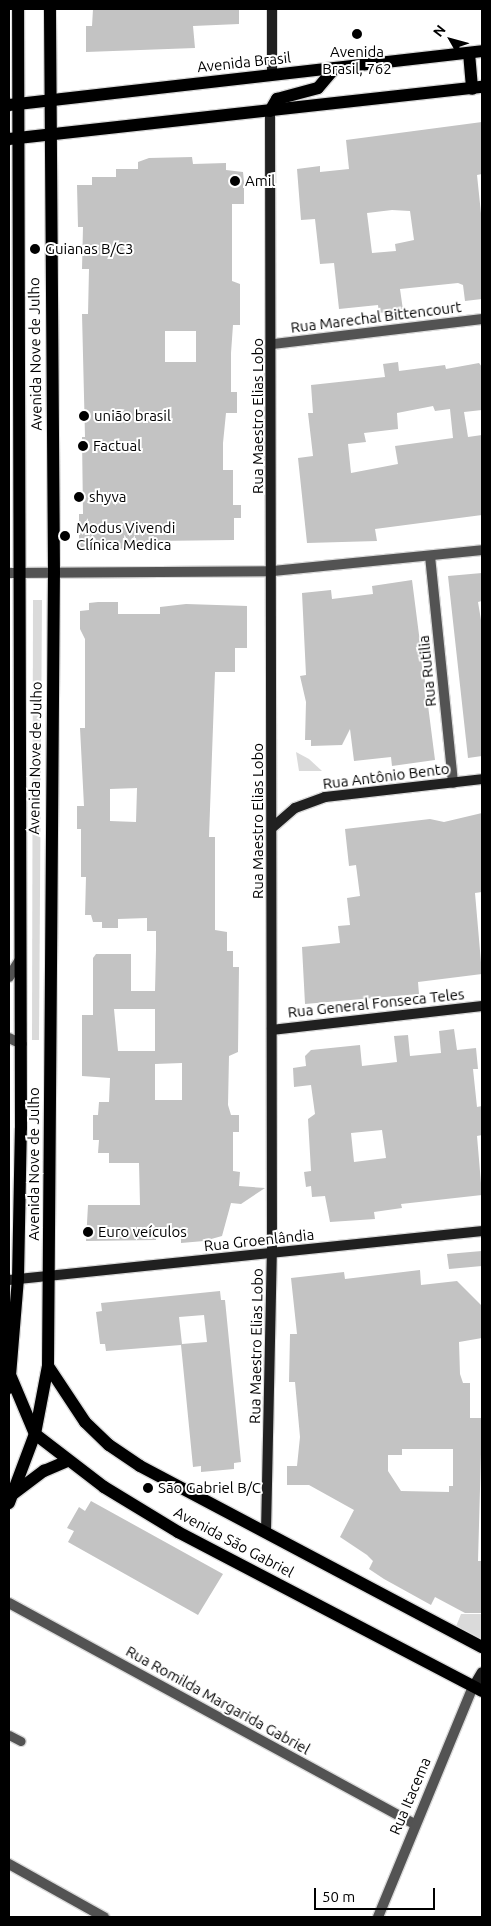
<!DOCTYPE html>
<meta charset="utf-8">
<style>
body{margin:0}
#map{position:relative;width:491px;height:1926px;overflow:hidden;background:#fff;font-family:Ubuntu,sans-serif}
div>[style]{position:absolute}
.green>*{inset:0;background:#dadada}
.building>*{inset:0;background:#c3c3c3}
.roads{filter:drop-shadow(1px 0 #dbdbdb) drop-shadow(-1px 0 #dbdbdb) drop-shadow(0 1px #dbdbdb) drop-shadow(0 -1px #dbdbdb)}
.lane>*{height:9px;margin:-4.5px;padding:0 4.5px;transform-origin:4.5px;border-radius:4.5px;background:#535353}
.street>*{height:10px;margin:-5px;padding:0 5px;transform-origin:5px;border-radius:5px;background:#535353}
.secondary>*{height:10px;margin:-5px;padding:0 5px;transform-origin:5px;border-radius:5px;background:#202020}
.primary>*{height:12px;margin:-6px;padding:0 6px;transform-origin:6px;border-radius:6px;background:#000}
.dots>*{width:14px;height:14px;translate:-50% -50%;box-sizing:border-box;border:2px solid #fff;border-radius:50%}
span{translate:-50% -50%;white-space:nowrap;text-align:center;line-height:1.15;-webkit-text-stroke:4px #fff;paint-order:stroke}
.poi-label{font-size:15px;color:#000}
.left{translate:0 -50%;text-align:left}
.street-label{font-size:15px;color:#000}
.frame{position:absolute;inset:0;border:10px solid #000;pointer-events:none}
.north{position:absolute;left:426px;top:15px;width:50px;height:50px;-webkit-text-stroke:4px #fff;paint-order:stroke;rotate:308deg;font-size:14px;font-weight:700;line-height:20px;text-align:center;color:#000}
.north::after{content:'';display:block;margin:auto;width:18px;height:22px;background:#000;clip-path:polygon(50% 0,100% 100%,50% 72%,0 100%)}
.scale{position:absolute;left:314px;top:1888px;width:121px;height:22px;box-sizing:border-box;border:2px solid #000;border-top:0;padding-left:6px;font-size:15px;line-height:18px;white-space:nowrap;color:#000;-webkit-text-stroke:4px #fff;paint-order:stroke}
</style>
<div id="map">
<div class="green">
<div style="clip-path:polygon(33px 600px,42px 600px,39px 1040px,32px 1040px)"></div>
<div style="clip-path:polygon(296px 752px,309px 759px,322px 771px,299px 771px)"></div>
<div style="clip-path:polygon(461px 1614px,482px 1614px,482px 1644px,455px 1629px)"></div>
</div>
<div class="building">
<div style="clip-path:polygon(93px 9px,239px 9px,239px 24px,193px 26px,195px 48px,86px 52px,86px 26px,92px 26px)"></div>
<div style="clip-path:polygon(evenodd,482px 122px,482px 174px,477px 175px,482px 223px,482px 299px,465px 301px,463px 285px,458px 283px,400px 289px,403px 310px,379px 313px,378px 305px,339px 309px,334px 263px,320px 264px,315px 219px,301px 220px,297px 169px,320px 166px,320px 172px,349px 169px,346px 140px,482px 122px,392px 210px,410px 211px,414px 240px,395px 244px,396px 251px,372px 253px,367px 213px,392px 210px)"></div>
<div style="clip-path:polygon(evenodd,192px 157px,193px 164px,226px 163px,226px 170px,243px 172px,244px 182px,244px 204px,232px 204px,232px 281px,240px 284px,240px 325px,233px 325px,231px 353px,231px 392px,237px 392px,237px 413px,226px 413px,223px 443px,223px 470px,233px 470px,233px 505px,241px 505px,241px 518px,234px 518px,234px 540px,155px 541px,155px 550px,79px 547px,79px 514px,83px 514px,82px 437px,85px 437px,82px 314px,88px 314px,89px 269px,82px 269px,83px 227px,78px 227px,77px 185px,92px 185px,92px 177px,116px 177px,116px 169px,138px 169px,138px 162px,149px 158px,192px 157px,165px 331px,196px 331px,196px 362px,165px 362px,165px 331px)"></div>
<div style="clip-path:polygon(evenodd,398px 362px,399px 371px,445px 365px,446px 369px,479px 363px,482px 367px,482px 410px,464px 412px,468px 437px,482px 435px,482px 515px,375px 529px,377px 541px,307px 543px,298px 458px,313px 456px,308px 413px,313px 413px,311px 385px,385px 377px,383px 364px,398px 362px,433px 406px,435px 411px,450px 409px,453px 438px,395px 446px,398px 464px,351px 473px,348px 444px,366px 442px,364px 433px,398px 429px,397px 413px,433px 406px)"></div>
<div style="clip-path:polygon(482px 573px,482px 601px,478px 602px,482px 626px,482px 756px,468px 758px,448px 576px)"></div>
<div style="clip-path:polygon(412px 580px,435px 760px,392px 766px,391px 757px,354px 761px,350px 729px,342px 745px,311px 746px,311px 740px,305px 740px,306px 702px,300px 676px,306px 675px,302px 593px,331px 590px,332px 599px,373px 594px,372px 586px)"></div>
<div style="clip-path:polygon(evenodd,98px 602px,118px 602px,118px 614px,160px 614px,160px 607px,186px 604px,247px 606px,247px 648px,235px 648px,235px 672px,215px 672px,209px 837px,215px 837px,215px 930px,227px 932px,227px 951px,233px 951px,233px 967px,239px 967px,238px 1052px,229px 1056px,228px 1105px,231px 1115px,239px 1115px,239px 1132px,233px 1132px,233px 1171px,240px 1172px,239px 1186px,265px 1188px,241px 1204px,231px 1203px,222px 1236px,204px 1241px,181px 1243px,181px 1232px,156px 1232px,156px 1240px,86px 1241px,88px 1205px,140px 1205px,139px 1163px,109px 1163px,109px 1153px,98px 1153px,99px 1140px,93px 1140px,93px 1115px,98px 1115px,99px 1102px,109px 1102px,110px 1078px,82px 1076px,82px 1015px,93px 1015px,93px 958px,96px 954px,131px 954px,131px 991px,155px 991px,156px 950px,156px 931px,147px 931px,147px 918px,118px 919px,118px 928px,102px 928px,102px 922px,93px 922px,91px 915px,85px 915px,86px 877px,81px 877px,81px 829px,77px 829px,77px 806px,84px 806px,80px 728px,85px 728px,85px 639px,80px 629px,80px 611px,89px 610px,89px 603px,98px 602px,137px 788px,136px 822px,110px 821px,110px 789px,137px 788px,98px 602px,114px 1009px,155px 1009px,155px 1051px,118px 1051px,114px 1009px,98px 602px,182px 1063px,182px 1100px,155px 1100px,155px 1064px,182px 1063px)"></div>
<div style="clip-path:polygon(482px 813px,482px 892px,475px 893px,482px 974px,418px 982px,419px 994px,305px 1004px,302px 947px,340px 943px,338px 926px,350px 925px,347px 898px,360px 896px,356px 865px,349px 866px,345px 829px,430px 819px,444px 822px)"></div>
<div style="clip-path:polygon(evenodd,454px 1029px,457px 1050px,476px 1048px,478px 1069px,473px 1069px,477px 1107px,482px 1106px,482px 1135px,477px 1136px,482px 1195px,401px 1204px,402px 1208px,374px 1212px,375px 1219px,330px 1222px,325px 1196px,312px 1197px,311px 1186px,306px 1187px,304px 1172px,311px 1171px,308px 1119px,315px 1114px,311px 1085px,294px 1087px,293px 1068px,306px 1066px,305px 1056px,311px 1050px,360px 1045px,362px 1066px,397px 1062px,394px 1036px,408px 1035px,410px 1056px,441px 1053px,439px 1031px,454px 1029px,382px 1130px,386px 1158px,354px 1162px,351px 1133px,382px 1130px)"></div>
<div style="clip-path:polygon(482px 1251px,482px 1266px,449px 1269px,447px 1254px)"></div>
<div style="clip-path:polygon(evenodd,420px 1270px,421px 1285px,457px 1281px,482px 1306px,482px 1338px,459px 1342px,460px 1374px,463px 1383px,470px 1383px,470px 1418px,482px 1418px,478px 1561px,482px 1561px,482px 1613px,465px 1613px,435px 1597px,431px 1605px,384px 1579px,369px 1569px,373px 1561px,367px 1555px,340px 1537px,354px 1510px,309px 1485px,287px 1485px,287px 1466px,297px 1466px,300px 1437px,295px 1382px,289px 1382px,290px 1334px,297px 1334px,291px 1278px,344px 1272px,345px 1279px,420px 1270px,402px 1449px,453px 1449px,453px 1486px,449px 1486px,449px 1492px,401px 1491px,388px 1471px,388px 1455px,402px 1455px,402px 1449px)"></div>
<div style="clip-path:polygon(evenodd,220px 1291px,221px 1300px,225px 1300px,241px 1462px,234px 1463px,234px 1469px,201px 1472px,201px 1466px,193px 1467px,181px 1345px,106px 1351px,105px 1344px,100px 1344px,96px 1312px,102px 1311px,101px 1303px,220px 1291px,204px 1315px,207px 1342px,182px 1344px,179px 1317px,204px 1315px)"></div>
<div style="clip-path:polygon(91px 1501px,223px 1574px,198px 1615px,68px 1542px,74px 1531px,67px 1528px,79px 1507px,85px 1511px)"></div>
</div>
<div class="roads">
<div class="lane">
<div style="left:9px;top:1735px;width:13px;rotate:27deg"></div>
</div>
<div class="street">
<div style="left:273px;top:344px;width:210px;rotate:-6.8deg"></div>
<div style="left:430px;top:556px;width:228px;rotate:84.2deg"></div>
<div style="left:9px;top:573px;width:264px;rotate:-0.4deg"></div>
<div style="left:273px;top:571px;width:210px;rotate:-5.7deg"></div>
<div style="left:9px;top:977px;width:22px;rotate:-58deg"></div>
<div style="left:9px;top:1038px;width:14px;rotate:25deg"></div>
<div style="left:9px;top:1603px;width:461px;rotate:28.6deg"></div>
<div style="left:9px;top:1864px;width:109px;rotate:29.2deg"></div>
<div style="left:378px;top:1917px;width:249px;rotate:-67.6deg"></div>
</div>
<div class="secondary">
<div style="left:272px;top:9px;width:66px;rotate:90deg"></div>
<div style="left:273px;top:827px;width:29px;rotate:-41deg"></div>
<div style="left:295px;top:808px;width:32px;rotate:-20deg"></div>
<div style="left:325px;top:797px;width:158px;rotate:-6.5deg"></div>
<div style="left:272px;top:1030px;width:211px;rotate:-6.5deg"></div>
<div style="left:9px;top:1280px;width:476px;rotate:-5.9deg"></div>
<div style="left:266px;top:1532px;width:278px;rotate:-88.8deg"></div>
<div style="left:272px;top:1254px;width:1143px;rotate:-90.1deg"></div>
<div style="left:473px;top:1687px;width:17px;rotate:-59deg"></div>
</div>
<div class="primary">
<div style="left:469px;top:53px;width:36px;rotate:85deg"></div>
<div style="left:9px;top:105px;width:476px;rotate:-6.5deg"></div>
<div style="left:270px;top:111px;width:14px;rotate:-60deg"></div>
<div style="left:277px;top:99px;width:42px;rotate:-15deg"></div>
<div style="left:318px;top:88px;width:26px;rotate:-50deg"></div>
<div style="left:9px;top:139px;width:476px;rotate:-6.3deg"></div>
<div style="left:48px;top:1366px;width:67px;rotate:56.5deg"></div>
<div style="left:85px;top:1422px;width:33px;rotate:44deg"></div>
<div style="left:109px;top:1445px;width:37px;rotate:34deg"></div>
<div style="left:140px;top:1466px;width:387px;rotate:27.9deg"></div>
<div style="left:11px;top:1377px;width:62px;rotate:67.2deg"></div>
<div style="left:35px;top:1434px;width:87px;rotate:37.5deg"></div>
<div style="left:104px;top:1487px;width:87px;rotate:31.3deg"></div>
<div style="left:178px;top:1532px;width:343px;rotate:27.6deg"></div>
<div style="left:9px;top:1388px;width:109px;rotate:-85.3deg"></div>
<div style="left:18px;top:1279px;width:151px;rotate:-88.9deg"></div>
<div style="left:21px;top:1128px;width:1119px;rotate:-90.15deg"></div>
<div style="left:13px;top:1494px;width:39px;rotate:-37deg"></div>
<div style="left:44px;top:1471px;width:26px;rotate:-23deg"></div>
<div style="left:9px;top:1503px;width:74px;rotate:-69.4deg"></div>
<div style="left:35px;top:1434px;width:69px;rotate:-79.2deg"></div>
<div style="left:48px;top:1366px;width:793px;rotate:-89.57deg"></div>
<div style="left:54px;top:573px;width:564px;rotate:-90.41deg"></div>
</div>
</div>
<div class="dots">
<div style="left:357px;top:34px;background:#000"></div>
<div style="left:235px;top:181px;background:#000"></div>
<div style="left:35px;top:249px;background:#000"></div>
<div style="left:84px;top:416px;background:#000"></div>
<div style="left:83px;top:446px;background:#000"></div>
<div style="left:79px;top:497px;background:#000"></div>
<div style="left:65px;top:536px;background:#000"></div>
<div style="left:88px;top:1232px;background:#000"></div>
<div style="left:148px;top:1488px;background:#000"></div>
</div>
<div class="poi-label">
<span style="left:357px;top:60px">Avenida<br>Brasil, 762</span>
<span class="left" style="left:245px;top:181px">Amil</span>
<span class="left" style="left:45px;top:249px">Guianas B/C3</span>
<span class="left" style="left:94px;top:416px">união brasil</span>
<span class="left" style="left:93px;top:446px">Factual</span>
<span class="left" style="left:89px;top:497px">shyva</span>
<span class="left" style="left:76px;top:536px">Modus Vivendi<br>Clínica Medica</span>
<span class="left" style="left:98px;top:1232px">Euro veículos</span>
<span class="left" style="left:158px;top:1488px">São Gabriel B/C</span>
</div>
<div class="street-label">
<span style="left:244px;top:62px;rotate:-6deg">Avenida Brasil</span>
<span style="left:376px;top:317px;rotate:-7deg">Rua Marechal Bittencourt</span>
<span style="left:35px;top:354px;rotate:-91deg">Avenida Nove de Julho</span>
<span style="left:258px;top:416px;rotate:-90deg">Rua Maestro Elias Lobo</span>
<span style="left:427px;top:671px;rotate:-96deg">Rua Rutilia</span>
<span style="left:35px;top:758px;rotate:-89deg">Avenida Nove de Julho</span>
<span style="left:386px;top:776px;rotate:-7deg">Rua Antônio Bento</span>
<span style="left:258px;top:821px;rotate:-90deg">Rua Maestro Elias Lobo</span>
<span style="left:376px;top:1003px;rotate:-6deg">Rua General Fonseca Teles</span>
<span style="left:34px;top:1164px;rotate:-90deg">Avenida Nove de Julho</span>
<span style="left:259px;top:1240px;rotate:-6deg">Rua Groenlândia</span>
<span style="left:256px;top:1346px;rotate:-89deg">Rua Maestro Elias Lobo</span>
<span style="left:234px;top:1542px;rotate:28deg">Avenida São Gabriel</span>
<span style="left:218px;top:1700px;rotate:29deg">Rua Romilda Margarida Gabriel</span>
<span style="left:410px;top:1796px;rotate:-67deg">Rua Itacema</span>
</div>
<div class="frame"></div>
<div class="north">N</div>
<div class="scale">50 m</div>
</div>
